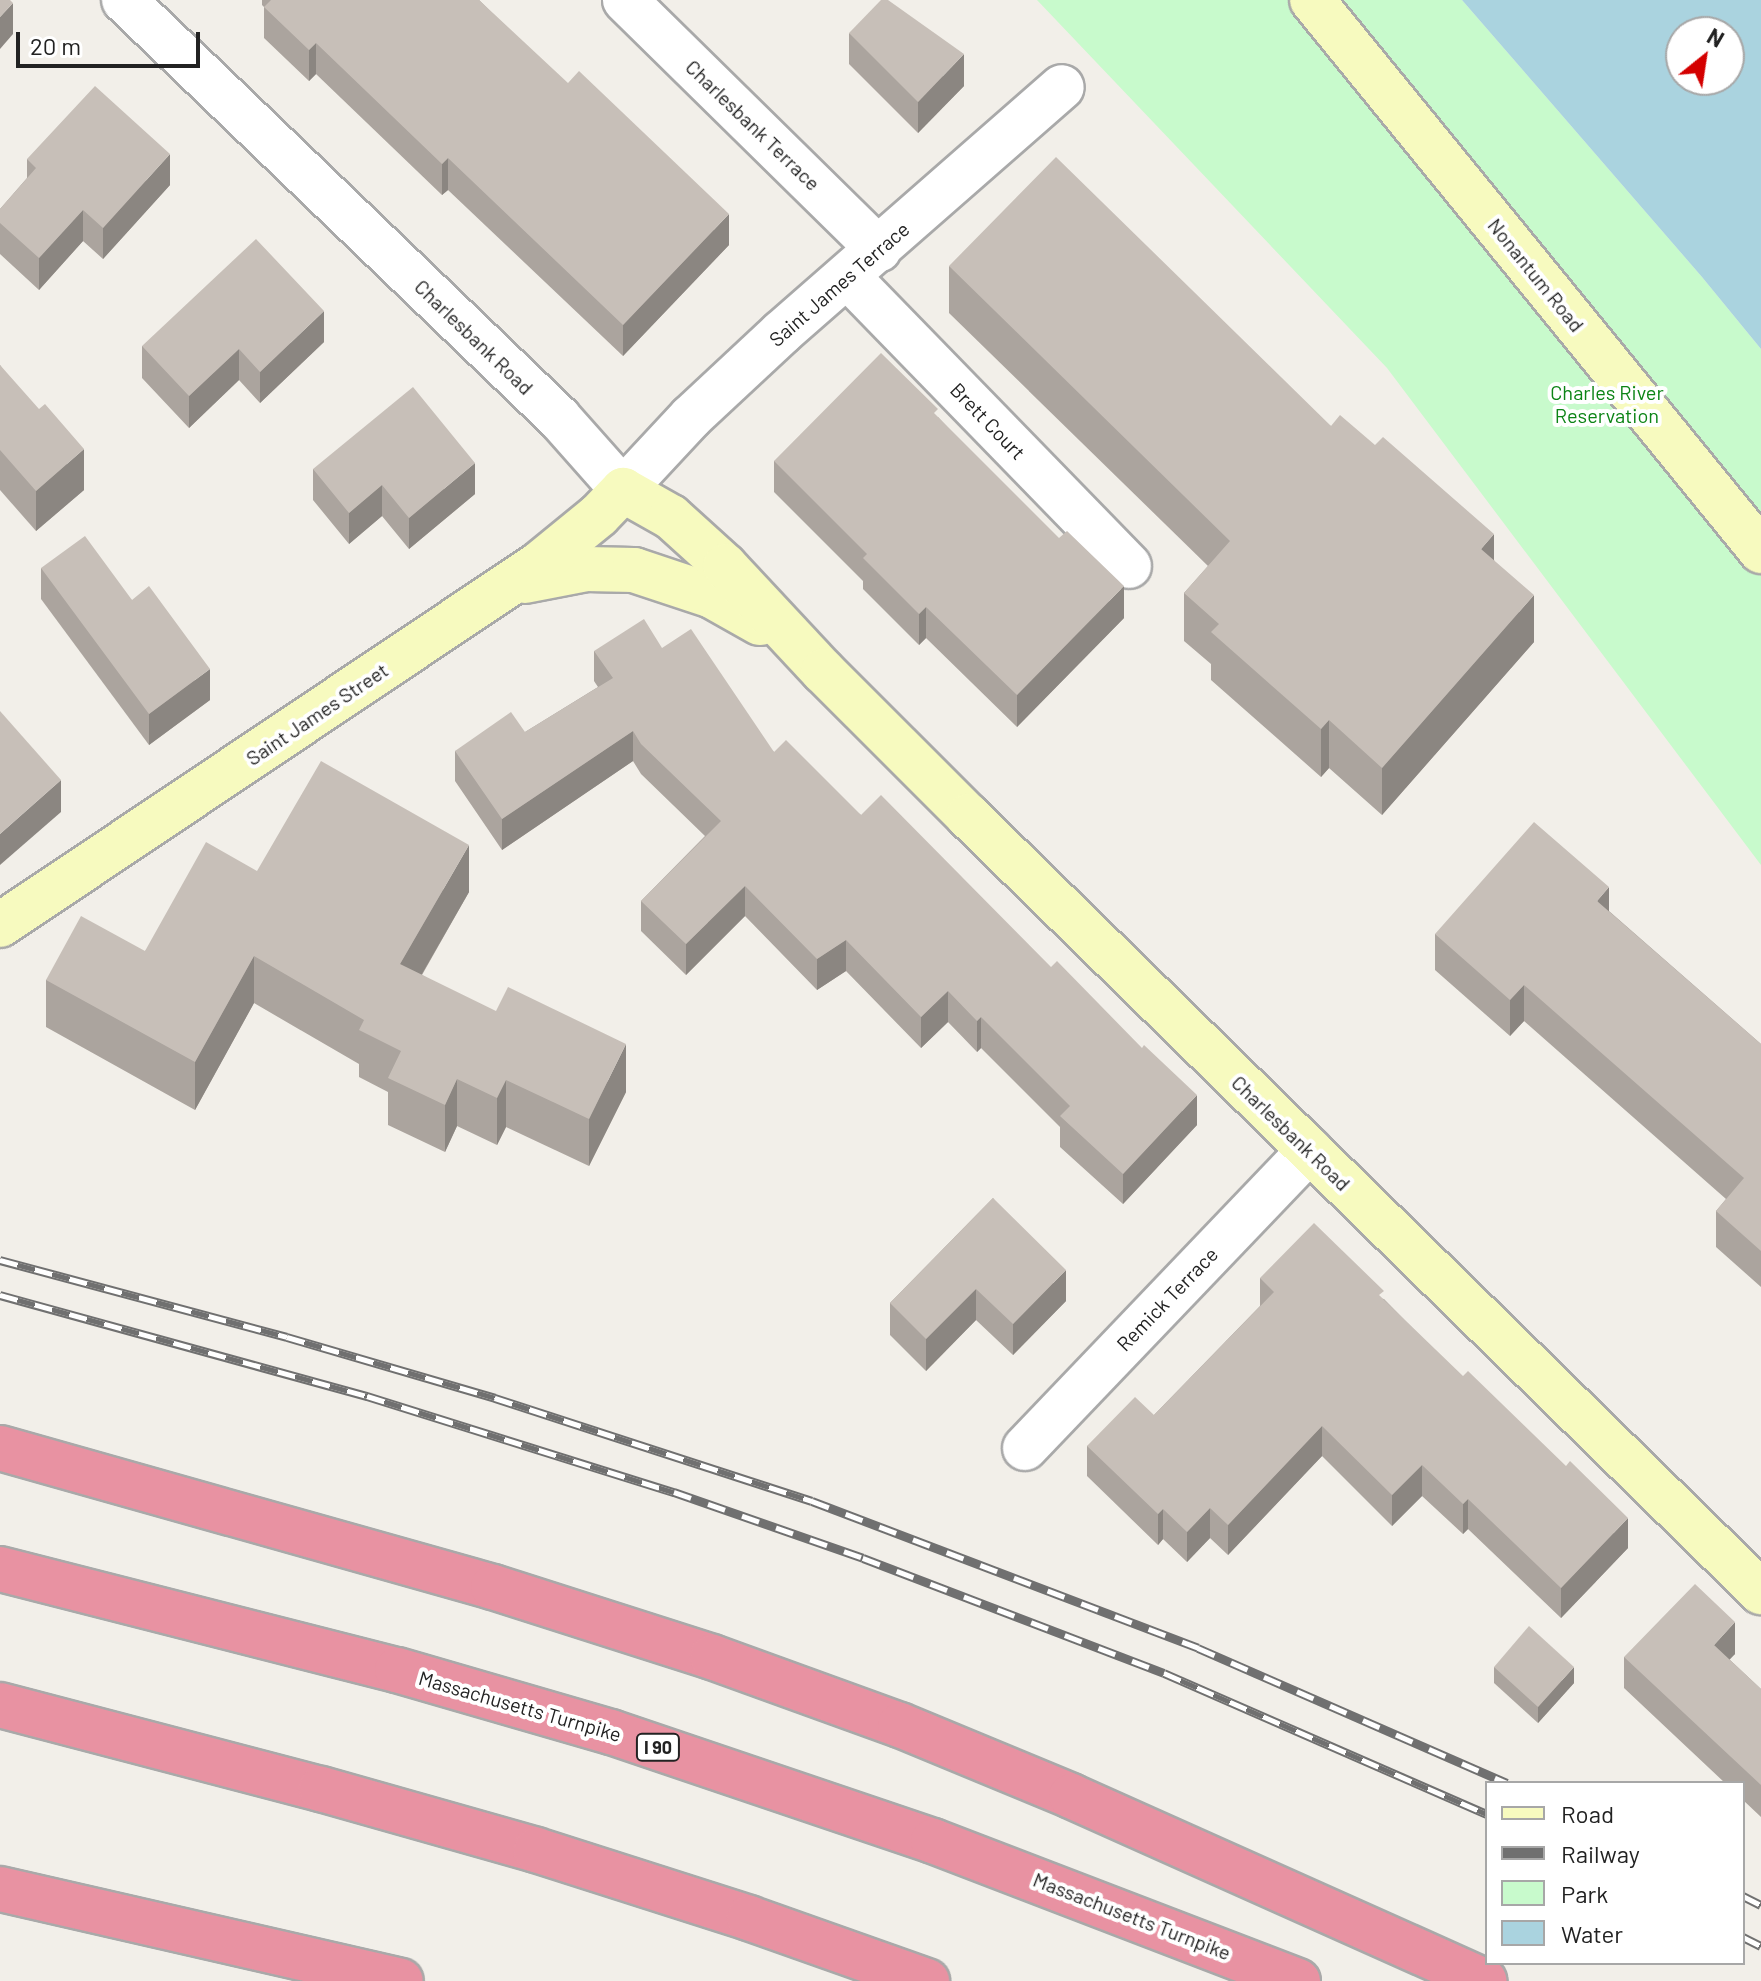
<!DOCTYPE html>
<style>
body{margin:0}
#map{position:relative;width:1761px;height:1981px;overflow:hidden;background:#f2efe9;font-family:Barlow,sans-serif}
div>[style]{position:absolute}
.park>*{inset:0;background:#c8facc}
.water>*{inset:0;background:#aad3df}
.roads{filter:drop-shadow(2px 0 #a9a9a9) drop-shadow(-2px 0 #a9a9a9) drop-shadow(0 2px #a9a9a9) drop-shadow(0 -2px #a9a9a9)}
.street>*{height:44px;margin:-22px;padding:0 22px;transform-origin:22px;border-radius:22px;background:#fff}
.secondary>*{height:44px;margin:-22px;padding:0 22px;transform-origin:22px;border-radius:22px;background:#f7fabf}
.highway>*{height:44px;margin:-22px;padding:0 22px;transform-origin:22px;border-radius:22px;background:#e892a2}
.rail>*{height:9px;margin-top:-4.5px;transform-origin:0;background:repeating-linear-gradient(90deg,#fff 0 18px,#707070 0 36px);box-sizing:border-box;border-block:2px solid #707070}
.wall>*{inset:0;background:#aba49e}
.shaded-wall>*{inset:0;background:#8b8681}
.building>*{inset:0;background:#c7bfb8}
span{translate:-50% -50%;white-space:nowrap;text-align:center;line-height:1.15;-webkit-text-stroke:8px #fff;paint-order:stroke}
.shield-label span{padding:2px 6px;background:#fff;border:2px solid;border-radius:6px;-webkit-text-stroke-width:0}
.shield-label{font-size:18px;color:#222;font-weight:700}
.street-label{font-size:20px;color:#222}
.park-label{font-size:20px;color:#0c8416}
.legend{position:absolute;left:1485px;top:1781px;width:260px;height:184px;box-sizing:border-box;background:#fff;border:2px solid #a7a7a7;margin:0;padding:10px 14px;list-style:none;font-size:24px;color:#222}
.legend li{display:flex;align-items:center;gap:16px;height:40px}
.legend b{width:40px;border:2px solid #a7a7a7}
.north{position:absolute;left:1665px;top:16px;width:80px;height:80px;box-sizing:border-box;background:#fff;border:2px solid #a7a7a7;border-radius:50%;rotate:30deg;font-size:22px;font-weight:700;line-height:32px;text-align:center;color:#222}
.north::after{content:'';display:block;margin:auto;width:28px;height:36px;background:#d40000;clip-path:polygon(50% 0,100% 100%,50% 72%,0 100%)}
.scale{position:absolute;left:16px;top:32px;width:184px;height:36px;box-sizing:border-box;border:4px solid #222;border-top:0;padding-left:10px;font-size:24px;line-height:28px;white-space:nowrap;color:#222;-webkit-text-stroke:6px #fff;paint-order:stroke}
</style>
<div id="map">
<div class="park">
<div style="clip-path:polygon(1037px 0,1462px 0,1702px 277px,1761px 349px,1761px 865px,1387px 368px)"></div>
</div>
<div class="water">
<div style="clip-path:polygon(evenodd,1462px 0,1761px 0,1761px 349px,1702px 277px,1462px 0,1681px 32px,1729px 32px,1729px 80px,1681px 80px,1681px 32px)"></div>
</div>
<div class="roads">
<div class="street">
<div style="left:124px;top:0;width:603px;rotate:43.86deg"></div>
<div style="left:559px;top:418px;width:96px;rotate:48.4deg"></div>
<div style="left:623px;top:490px;width:100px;rotate:-47deg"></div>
<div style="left:691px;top:417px;width:123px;rotate:-43deg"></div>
<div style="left:781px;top:333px;width:373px;rotate:-41.2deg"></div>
<div style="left:625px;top:0;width:356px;rotate:44.5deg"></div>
<div style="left:848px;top:277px;width:403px;rotate:45.8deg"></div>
<div style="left:1025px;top:1448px;width:412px;rotate:-46.3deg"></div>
</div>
<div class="secondary">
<div style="left:1312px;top:0;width:711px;rotate:50.82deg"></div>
<div style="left:525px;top:581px;width:62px;rotate:-11.1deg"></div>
<div style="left:586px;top:569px;width:48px;rotate:1.2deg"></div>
<div style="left:634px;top:570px;width:82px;rotate:18.4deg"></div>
<div style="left:712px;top:596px;width:55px;rotate:29.4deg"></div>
<div style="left:0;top:925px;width:649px;rotate:-33.81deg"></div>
<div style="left:539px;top:564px;width:77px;rotate:-39.2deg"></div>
<div style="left:599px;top:515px;width:35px;rotate:-46deg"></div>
<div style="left:623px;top:490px;width:55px;rotate:29.4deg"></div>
<div style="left:671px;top:517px;width:73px;rotate:42.2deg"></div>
<div style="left:725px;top:566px;width:144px;rotate:47deg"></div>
<div style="left:823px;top:671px;width:205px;rotate:45deg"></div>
<div style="left:968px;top:816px;width:1110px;rotate:44.38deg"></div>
</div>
<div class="highway">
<div style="left:0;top:1448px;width:512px;rotate:15.75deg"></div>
<div style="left:493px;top:1587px;width:230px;rotate:17.7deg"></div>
<div style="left:712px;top:1657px;width:200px;rotate:19.9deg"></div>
<div style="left:900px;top:1725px;width:185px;rotate:22.5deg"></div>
<div style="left:1071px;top:1796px;width:453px;rotate:24.1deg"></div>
<div style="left:0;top:1569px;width:410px;rotate:14.3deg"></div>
<div style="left:397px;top:1670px;width:223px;rotate:16.2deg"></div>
<div style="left:611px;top:1732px;width:340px;rotate:18.7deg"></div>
<div style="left:933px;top:1841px;width:391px;rotate:21deg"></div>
<div style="left:0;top:1705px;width:332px;rotate:14.7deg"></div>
<div style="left:321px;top:1789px;width:223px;rotate:15.8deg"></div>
<div style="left:536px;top:1850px;width:224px;rotate:17.7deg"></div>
<div style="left:749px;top:1918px;width:189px;rotate:19.5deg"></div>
<div style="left:0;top:1889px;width:411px;rotate:12.9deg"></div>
</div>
</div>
<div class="rail">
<div style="left:0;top:1260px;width:297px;rotate:15deg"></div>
<div style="left:287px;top:1337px;width:217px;rotate:16.3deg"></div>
<div style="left:495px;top:1398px;width:333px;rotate:18deg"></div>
<div style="left:812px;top:1501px;width:413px;rotate:20.8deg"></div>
<div style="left:1198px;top:1648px;width:337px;rotate:23.6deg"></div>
<div style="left:0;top:1295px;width:381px;rotate:15.4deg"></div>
<div style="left:367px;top:1396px;width:322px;rotate:17.4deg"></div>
<div style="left:674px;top:1492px;width:200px;rotate:19.2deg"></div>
<div style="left:863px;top:1558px;width:322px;rotate:20.9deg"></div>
<div style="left:1164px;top:1673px;width:352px;rotate:23.6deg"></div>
<div style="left:1743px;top:1896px;width:20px;rotate:27deg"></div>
<div style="left:1743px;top:1937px;width:20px;rotate:27deg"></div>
</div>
<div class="wall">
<div style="clip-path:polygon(262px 0,479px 0,729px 245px,623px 356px,448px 190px,442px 195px,316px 74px,309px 81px,264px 38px,264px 7px,262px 5px)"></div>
<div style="clip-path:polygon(849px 33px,964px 86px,918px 133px,849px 64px)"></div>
<div style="clip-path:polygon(27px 159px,170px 185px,103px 259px,83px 241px,39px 290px,0 254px,0 209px,27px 178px)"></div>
<div style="clip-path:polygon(949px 266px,1331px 426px,1494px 560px,1534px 642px,1382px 815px,1329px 768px,1321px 777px,1211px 680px,1211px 664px,1184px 641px,1184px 593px,1208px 566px,949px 313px)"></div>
<div style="clip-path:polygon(324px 342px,260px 403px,239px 380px,189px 428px,142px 378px,142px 346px)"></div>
<div style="clip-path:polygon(0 365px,84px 490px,36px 531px,0 490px)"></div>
<div style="clip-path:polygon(938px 417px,1124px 618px,1017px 727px,926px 638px,919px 645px,863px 589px,863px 581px,774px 492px,774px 461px)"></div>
<div style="clip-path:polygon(313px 469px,475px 494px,409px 549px,382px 516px,349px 544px,313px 500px)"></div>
<div style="clip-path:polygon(41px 568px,132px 600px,210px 700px,149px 745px,41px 599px)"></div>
<div style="clip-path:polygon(662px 648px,774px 752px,861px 815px,1197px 1125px,1123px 1204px,1060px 1147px,1060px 1127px,981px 1048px,977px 1052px,948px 1022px,921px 1048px,846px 971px,817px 990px,745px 916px,686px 975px,641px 931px,641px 901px,705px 836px,641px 774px,633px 761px,502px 850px,455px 781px,455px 751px,525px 732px,598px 687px,594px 681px,594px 651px)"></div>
<div style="clip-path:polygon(257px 871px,469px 892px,422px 975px,626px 1092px,589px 1166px,506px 1127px,497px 1145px,457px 1126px,445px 1152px,388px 1125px,388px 1092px,359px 1077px,359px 1064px,254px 1003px,195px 1110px,46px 1027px,46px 980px,145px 951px)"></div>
<div style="clip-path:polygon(1609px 911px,1761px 1044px,1761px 1287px,1716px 1247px,1716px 1211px,1726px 1199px,1524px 1021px,1510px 1036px,1435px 970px,1435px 934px)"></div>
<div style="clip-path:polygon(993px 1198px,1066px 1301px,1013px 1355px,976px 1320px,926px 1371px,890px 1335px,890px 1303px)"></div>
<div style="clip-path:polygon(1260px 1278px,1384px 1299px,1628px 1548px,1561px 1618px,1468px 1529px,1463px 1534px,1422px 1496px,1392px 1526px,1322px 1456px,1228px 1555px,1210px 1538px,1187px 1562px,1163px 1539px,1158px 1545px,1087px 1476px,1087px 1446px,1154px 1415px,1260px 1306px)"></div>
<div style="clip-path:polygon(1735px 1654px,1729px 1659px,1761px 1689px,1761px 1817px,1743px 1800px,1743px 1783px,1725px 1783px,1624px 1688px,1624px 1657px)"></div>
<div style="clip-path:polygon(1494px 1667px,1574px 1683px,1538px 1723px,1494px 1683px)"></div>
</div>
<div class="shaded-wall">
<div style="clip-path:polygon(13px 3px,13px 34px,0 49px,0 17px)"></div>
<div style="clip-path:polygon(316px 43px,316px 74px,309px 81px,309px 50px)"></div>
<div style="clip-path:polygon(964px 54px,964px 86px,918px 133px,918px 102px)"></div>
<div style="clip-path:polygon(170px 154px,170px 185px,103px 259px,103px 228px)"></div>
<div style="clip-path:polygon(448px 158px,448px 190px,442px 195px,442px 164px)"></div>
<div style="clip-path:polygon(83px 210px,83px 241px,39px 290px,39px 258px)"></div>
<div style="clip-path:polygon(729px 214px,729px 245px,623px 356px,623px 325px)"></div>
<div style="clip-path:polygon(324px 311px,324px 342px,260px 403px,260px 372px)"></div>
<div style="clip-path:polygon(239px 349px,239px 380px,189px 428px,189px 396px)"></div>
<div style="clip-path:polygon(84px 449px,84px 490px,36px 531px,36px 491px)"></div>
<div style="clip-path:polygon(475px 463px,475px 494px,409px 549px,409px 518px)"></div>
<div style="clip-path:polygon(382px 485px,382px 516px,349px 544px,349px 513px)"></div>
<div style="clip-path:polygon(1494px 534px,1494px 582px,1481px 549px)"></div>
<div style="clip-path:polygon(1124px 586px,1124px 618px,1017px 727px,1017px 695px)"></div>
<div style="clip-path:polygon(1534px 595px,1534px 642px,1382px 815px,1382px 768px)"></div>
<div style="clip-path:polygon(926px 607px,926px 638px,919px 645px,919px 614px)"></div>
<div style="clip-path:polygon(210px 669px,210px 700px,149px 745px,149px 714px)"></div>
<div style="clip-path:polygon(1329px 720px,1329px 768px,1321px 777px,1321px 729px)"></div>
<div style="clip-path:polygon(633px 731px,633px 761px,502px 850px,502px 819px)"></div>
<div style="clip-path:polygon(61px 780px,61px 812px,0 865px,0 834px)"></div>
<div style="clip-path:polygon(469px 845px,469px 892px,400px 1012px,400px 964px)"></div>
<div style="clip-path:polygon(745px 886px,745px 916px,686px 975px,686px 944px)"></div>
<div style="clip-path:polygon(1609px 887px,1609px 924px,1597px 901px)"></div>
<div style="clip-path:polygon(846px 940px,846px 971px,817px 990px,817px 959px)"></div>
<div style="clip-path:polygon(254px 956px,254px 1003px,195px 1110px,195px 1062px)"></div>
<div style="clip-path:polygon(1524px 985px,1524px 1021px,1510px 1036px,1510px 1000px)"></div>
<div style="clip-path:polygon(948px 991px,948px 1022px,921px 1048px,921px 1017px)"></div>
<div style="clip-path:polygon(981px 1017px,981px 1048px,977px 1052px,977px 1021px)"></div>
<div style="clip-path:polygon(626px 1044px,626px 1092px,589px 1166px,589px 1119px)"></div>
<div style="clip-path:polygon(457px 1079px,457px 1126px,445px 1152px,445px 1105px)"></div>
<div style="clip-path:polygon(506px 1080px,506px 1127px,497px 1145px,497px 1098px)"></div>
<div style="clip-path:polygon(1197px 1095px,1197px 1125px,1123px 1204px,1123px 1174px)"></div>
<div style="clip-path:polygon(1066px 1270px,1066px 1301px,1013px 1355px,1013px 1324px)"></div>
<div style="clip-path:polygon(976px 1289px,976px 1320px,926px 1371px,926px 1339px)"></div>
<div style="clip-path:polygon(1322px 1426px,1322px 1456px,1228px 1555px,1228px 1525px)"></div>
<div style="clip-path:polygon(1422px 1465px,1422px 1496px,1392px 1526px,1392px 1495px)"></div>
<div style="clip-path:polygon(1468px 1499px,1468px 1529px,1463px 1534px,1463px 1504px)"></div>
<div style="clip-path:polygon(1210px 1508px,1210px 1538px,1187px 1562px,1187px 1532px)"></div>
<div style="clip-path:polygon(1163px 1509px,1163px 1539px,1158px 1545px,1158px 1514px)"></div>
<div style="clip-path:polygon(1628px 1518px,1628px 1548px,1561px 1618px,1561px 1588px)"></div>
<div style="clip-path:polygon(1735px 1622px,1735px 1654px,1714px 1676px,1714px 1645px)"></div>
<div style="clip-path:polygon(1574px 1667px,1574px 1683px,1538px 1723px,1538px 1707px)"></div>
</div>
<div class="building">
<div style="clip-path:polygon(0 0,10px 0,13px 3px,0 17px)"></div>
<div style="clip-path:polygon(271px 0,479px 0,568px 83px,579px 71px,729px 214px,623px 325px,448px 158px,442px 164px,316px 43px,309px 50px,264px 7px)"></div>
<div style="clip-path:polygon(881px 0,888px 0,964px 54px,918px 102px,849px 33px)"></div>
<div style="clip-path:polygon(95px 86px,170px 154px,103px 228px,83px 210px,39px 258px,0 223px,0 209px,36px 168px,27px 159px)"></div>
<div style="clip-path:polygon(1056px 157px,1331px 426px,1340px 415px,1375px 445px,1383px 437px,1494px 534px,1481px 549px,1534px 595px,1382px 768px,1329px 720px,1321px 729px,1211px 632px,1219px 624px,1184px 593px,1230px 541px,949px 266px)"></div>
<div style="clip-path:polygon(256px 239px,324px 311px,260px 372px,239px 349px,189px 396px,142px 346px)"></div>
<div style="clip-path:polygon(881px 353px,938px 409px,934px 413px,1059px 538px,1067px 531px,1124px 586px,1017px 695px,926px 607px,919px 614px,863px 558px,867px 554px,774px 461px)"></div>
<div style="clip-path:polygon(0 365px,39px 409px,45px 404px,84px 449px,36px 491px,0 450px)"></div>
<div style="clip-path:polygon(413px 387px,475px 463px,409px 518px,382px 485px,349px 513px,313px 469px)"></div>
<div style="clip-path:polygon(85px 536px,132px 600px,149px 586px,210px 669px,149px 714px,41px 568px)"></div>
<div style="clip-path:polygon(644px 619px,662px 648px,691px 629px,774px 752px,786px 740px,861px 815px,881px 795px,1051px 967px,1057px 961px,1142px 1048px,1144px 1045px,1197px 1095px,1123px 1174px,1060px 1116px,1070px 1106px,981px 1017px,977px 1021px,948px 991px,921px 1017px,846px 940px,817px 959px,745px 886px,686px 944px,641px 901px,721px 821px,641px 744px,633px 731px,502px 819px,455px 751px,511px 712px,525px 732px,613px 678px,594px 651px)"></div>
<div style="clip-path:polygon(0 711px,61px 780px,0 834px)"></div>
<div style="clip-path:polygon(321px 761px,469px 845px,400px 964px,496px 1011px,508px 987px,626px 1044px,589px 1119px,506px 1080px,497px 1098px,457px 1079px,445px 1105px,388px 1078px,401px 1051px,359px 1030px,364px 1020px,254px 956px,195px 1062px,46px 980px,81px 916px,145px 951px,206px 842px,257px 871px)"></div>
<div style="clip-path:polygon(1534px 822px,1609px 887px,1597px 901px,1761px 1044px,1761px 1251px,1716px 1211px,1744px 1178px,1524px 985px,1510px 1000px,1435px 934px)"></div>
<div style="clip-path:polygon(993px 1198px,1066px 1270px,1013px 1324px,976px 1289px,926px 1339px,890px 1303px)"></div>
<div style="clip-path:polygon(1314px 1223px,1384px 1291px,1379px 1295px,1463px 1376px,1468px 1371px,1566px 1466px,1570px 1461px,1628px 1518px,1561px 1588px,1468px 1499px,1463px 1504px,1422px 1465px,1392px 1495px,1322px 1426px,1228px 1525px,1210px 1508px,1187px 1532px,1163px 1509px,1158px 1514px,1087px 1446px,1135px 1397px,1154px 1415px,1274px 1292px,1260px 1278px)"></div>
<div style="clip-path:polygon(1695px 1584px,1735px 1622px,1714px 1645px,1761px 1689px,1761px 1785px,1624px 1657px)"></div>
<div style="clip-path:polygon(1529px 1626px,1574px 1667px,1538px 1707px,1494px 1667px)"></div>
</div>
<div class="shield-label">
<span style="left:658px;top:1747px">I 90</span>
</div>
<div class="street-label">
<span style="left:753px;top:125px;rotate:44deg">Charlesbank Terrace</span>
<span style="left:1536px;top:275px;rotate:51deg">Nonantum Road</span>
<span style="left:839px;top:284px;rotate:-41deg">Saint James Terrace</span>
<span style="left:474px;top:337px;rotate:44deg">Charlesbank Road</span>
<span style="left:988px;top:421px;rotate:46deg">Brett Court</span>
<span style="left:317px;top:714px;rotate:-34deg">Saint James Street</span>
<span style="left:1291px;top:1133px;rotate:44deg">Charlesbank Road</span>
<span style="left:1167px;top:1299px;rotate:-46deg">Remick Terrace</span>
<span style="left:520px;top:1706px;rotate:16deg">Massachusetts Turnpike</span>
<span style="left:1132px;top:1916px;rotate:21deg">Massachusetts Turnpike</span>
</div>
<div class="park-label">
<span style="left:1607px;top:404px">Charles River<br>Reservation</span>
</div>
<ul class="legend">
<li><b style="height:10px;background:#f7fabf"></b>Road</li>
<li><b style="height:10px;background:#707070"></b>Railway</li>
<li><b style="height:22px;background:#c8facc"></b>Park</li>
<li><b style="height:22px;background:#aad3df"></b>Water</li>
</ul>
<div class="north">N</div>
<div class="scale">20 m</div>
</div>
